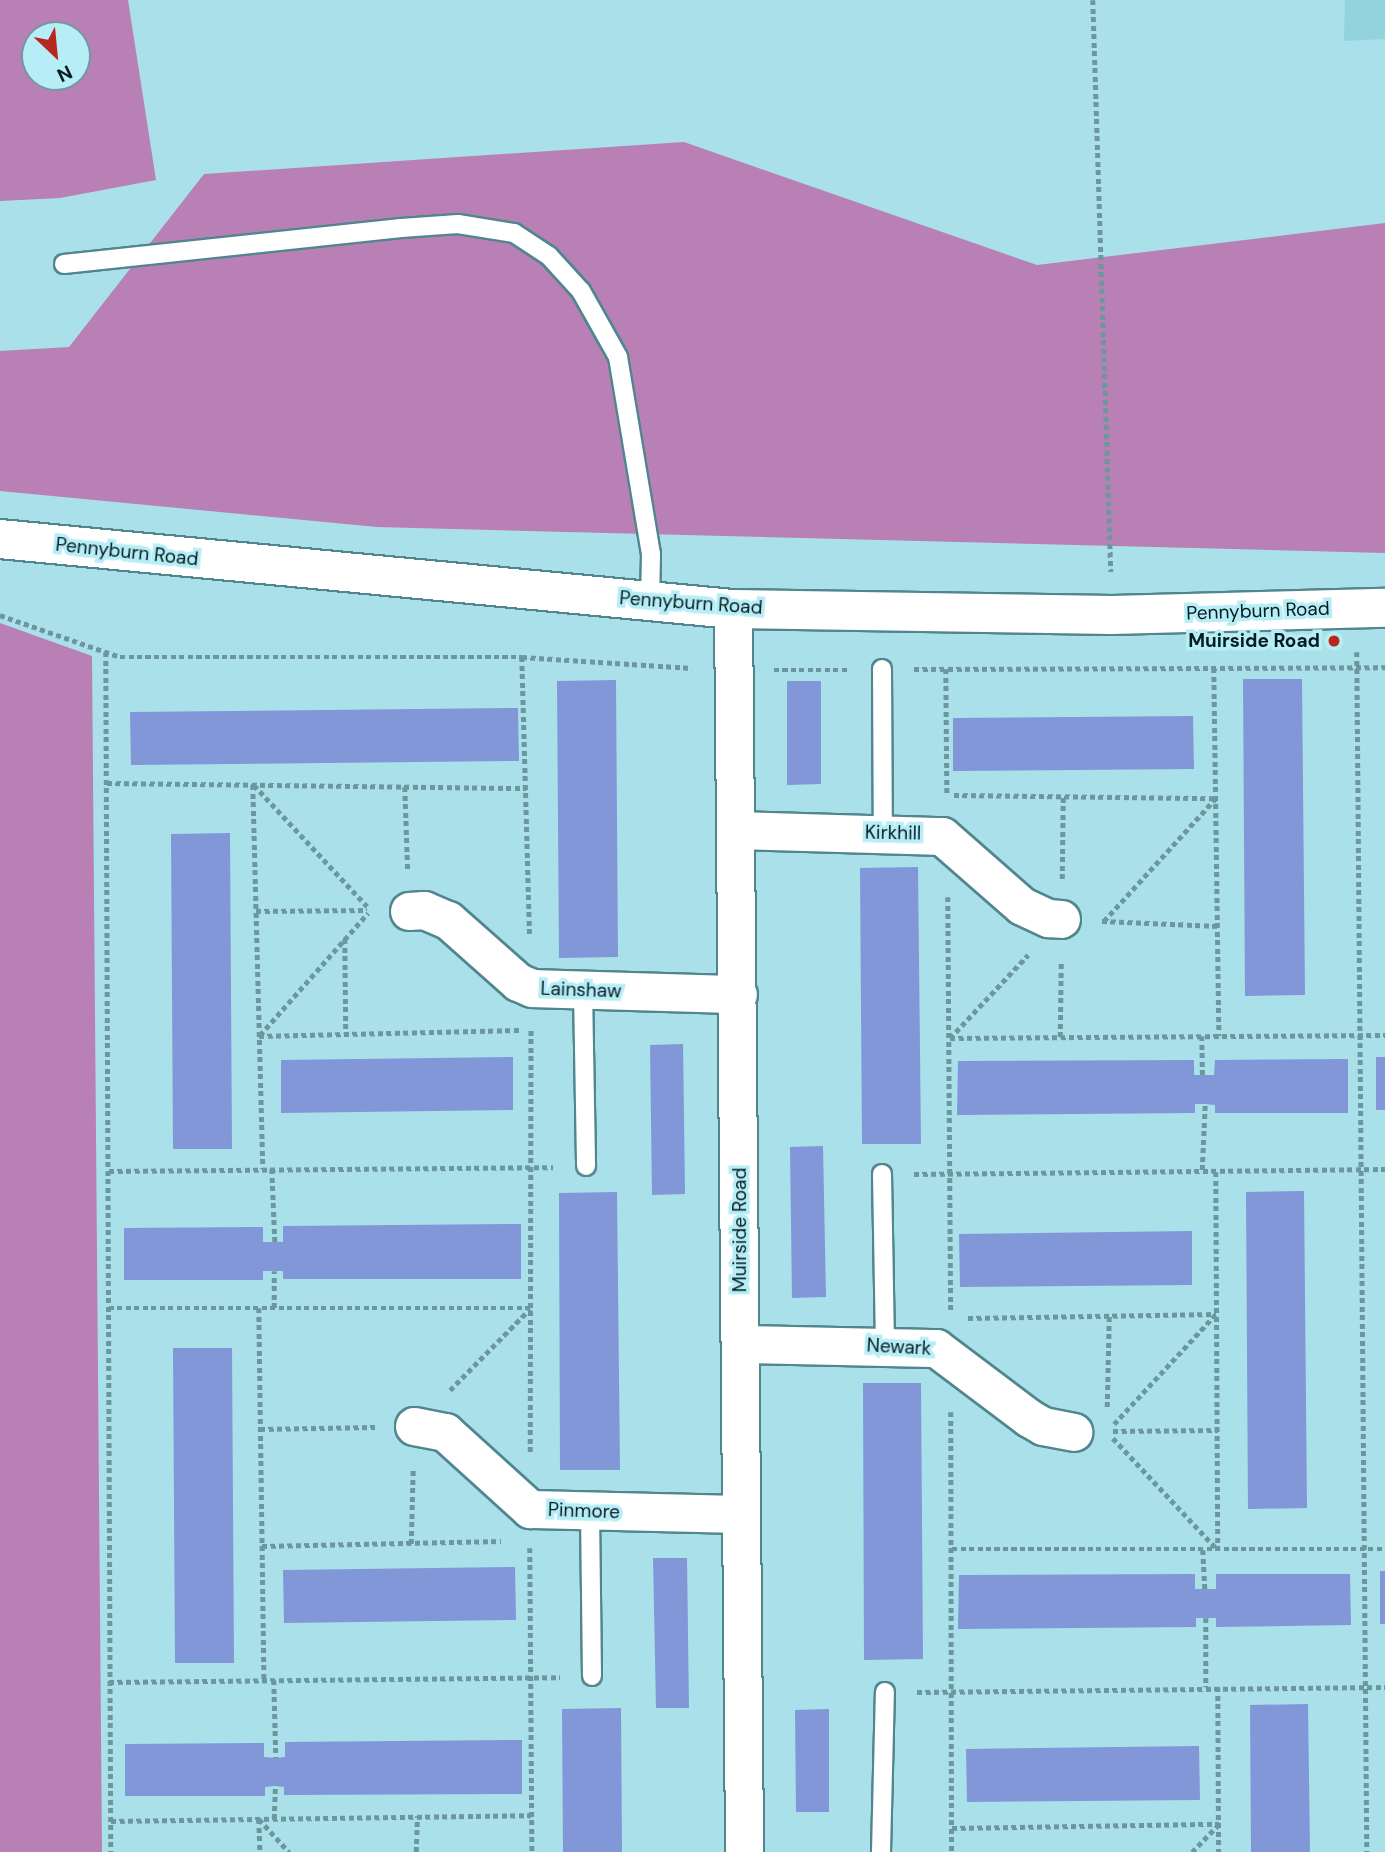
<!DOCTYPE html>
<style>
body{margin:0}
#map{position:relative;width:1385px;height:1852px;overflow:hidden;background:#a9e0ea;font-family:"DM Sans",sans-serif}
div>[style]{position:absolute}
.built>*{inset:0;background:#93d3de}
.forest>*{inset:0;background:#b880b4}
.building>*{inset:0;background:#8197d7}
.path>*{height:4.5px;margin-top:-2.25px;transform-origin:0;background:repeating-linear-gradient(90deg,#6d979f 0 5px,transparent 0 8.5px)}
.roads{filter:drop-shadow(2px 0 #51868f) drop-shadow(-2px 0 #51868f) drop-shadow(0 2px #51868f) drop-shadow(0 -2px #51868f)}
.service>*{height:18px;margin:-9px;padding:0 9px;transform-origin:9px;border-radius:9px;background:#fff}
.minor>*{height:37px;margin:-18.5px;padding:0 18.5px;transform-origin:18.5px;border-radius:18.5px;background:#fff}
.tertiary>*{height:38px;margin:-19px;padding:0 19px;transform-origin:19px;border-radius:19px;background:#fff}
.dots>*{width:19px;height:19px;translate:-50% -50%;box-sizing:border-box;border:4px solid #b6edf7;border-radius:50%}
span{translate:-50% -50%;white-space:nowrap;text-align:center;line-height:1.15;-webkit-text-stroke:7px #b6edf7;paint-order:stroke}
.street-label{font-size:19px;color:#061c1f}
.poi-label{font-size:19px;color:#061c1f;font-weight:700}
.right{translate:-100% -50%;text-align:right}
.north{position:absolute;left:21px;top:21px;width:70px;height:70px;box-sizing:border-box;background:#b6edf7;border:2px solid #7099a1;border-radius:50%;rotate:154deg;font-size:19px;font-weight:700;line-height:28px;text-align:center;color:#061c1f}
.north::after{content:'';display:block;margin:auto;width:24px;height:32px;background:#b6271e;clip-path:polygon(50% 0,100% 100%,50% 72%,0 100%)}
</style>
<div id="map">
<div class="built">
<div style="clip-path:polygon(1345px 0,1385px 0,1385px 39px,1344px 41px)"></div>
</div>
<div class="forest">
<div style="clip-path:polygon(evenodd,0 0,128px 0,156px 180px,60px 198px,0 201px,0 0,77px 35px,77px 77px,35px 77px,35px 35px,77px 35px)"></div>
<div style="clip-path:polygon(684px 142px,1037px 265px,1385px 223px,1385px 553px,377px 527px,0 491px,0 351px,69px 347px,204px 174px)"></div>
<div style="clip-path:polygon(0 623px,92px 656px,102px 1852px,0 1852px)"></div>
</div>
<div class="building">
<div style="clip-path:polygon(1243px 679px,1302px 679px,1305px 995px,1245px 996px)"></div>
<div style="clip-path:polygon(616px 680px,618px 957px,559px 958px,557px 681px)"></div>
<div style="clip-path:polygon(787px 681px,821px 681px,821px 784px,787px 785px)"></div>
<div style="clip-path:polygon(518px 708px,519px 761px,131px 765px,130px 712px)"></div>
<div style="clip-path:polygon(1193px 716px,1194px 769px,953px 771px,953px 718px)"></div>
<div style="clip-path:polygon(230px 833px,232px 1149px,173px 1149px,171px 834px)"></div>
<div style="clip-path:polygon(918px 867px,921px 1144px,862px 1144px,860px 868px)"></div>
<div style="clip-path:polygon(683px 1044px,685px 1194px,652px 1195px,650px 1045px)"></div>
<div style="clip-path:polygon(513px 1057px,513px 1110px,281px 1113px,281px 1060px)"></div>
<div style="clip-path:polygon(1376px 1057px,1385px 1057px,1385px 1110px,1376px 1110px)"></div>
<div style="clip-path:polygon(1348px 1059px,1348px 1113px,1215px 1113px,1215px 1105px,1205px 1104px,1195px 1104px,1195px 1113px,957px 1115px,958px 1061px,1194px 1060px,1194px 1075px,1214px 1075px,1215px 1060px)"></div>
<div style="clip-path:polygon(823px 1146px,826px 1297px,792px 1298px,790px 1147px)"></div>
<div style="clip-path:polygon(1304px 1191px,1307px 1508px,1248px 1509px,1246px 1192px)"></div>
<div style="clip-path:polygon(617px 1192px,620px 1470px,560px 1470px,559px 1193px)"></div>
<div style="clip-path:polygon(521px 1224px,521px 1279px,283px 1279px,283px 1271px,263px 1271px,263px 1280px,124px 1280px,124px 1228px,263px 1227px,263px 1242px,283px 1242px,283px 1226px)"></div>
<div style="clip-path:polygon(1192px 1231px,1192px 1285px,960px 1287px,959px 1234px)"></div>
<div style="clip-path:polygon(173px 1348px,232px 1348px,234px 1663px,175px 1663px)"></div>
<div style="clip-path:polygon(863px 1383px,921px 1383px,923px 1659px,864px 1660px)"></div>
<div style="clip-path:polygon(653px 1558px,687px 1558px,689px 1708px,656px 1708px)"></div>
<div style="clip-path:polygon(515px 1567px,516px 1620px,284px 1623px,283px 1570px)"></div>
<div style="clip-path:polygon(1380px 1571px,1385px 1571px,1385px 1624px,1380px 1624px)"></div>
<div style="clip-path:polygon(1195px 1574px,1195px 1589px,1216px 1589px,1216px 1574px,1350px 1574px,1351px 1625px,1216px 1627px,1216px 1618px,1196px 1618px,1196px 1627px,958px 1629px,959px 1575px)"></div>
<div style="clip-path:polygon(1308px 1704px,1310px 1852px,1251px 1852px,1250px 1705px)"></div>
<div style="clip-path:polygon(621px 1708px,622px 1852px,563px 1852px,562px 1709px)"></div>
<div style="clip-path:polygon(829px 1709px,829px 1812px,796px 1812px,795px 1710px)"></div>
<div style="clip-path:polygon(522px 1740px,522px 1794px,284px 1795px,284px 1787px,275px 1786px,265px 1787px,265px 1796px,125px 1796px,125px 1744px,264px 1743px,264px 1757px,276px 1758px,285px 1757px,285px 1742px)"></div>
<div style="clip-path:polygon(1199px 1746px,1200px 1800px,967px 1802px,966px 1749px)"></div>
</div>
<div class="path">
<div style="left:1093px;top:0;width:572px;rotate:88.2deg"></div>
<div style="left:0;top:615px;width:127px;rotate:19.3deg"></div>
<div style="left:120px;top:657px;width:402px"></div>
<div style="left:522px;top:657px;width:170px;rotate:3.7deg"></div>
<div style="left:106px;top:652px;width:1200px;rotate:89.76deg"></div>
<div style="left:1357px;top:652px;width:1200px;rotate:89.52deg"></div>
<div style="left:522px;top:657px;width:281px;rotate:88.4deg"></div>
<div style="left:1214px;top:668px;width:368px;rotate:89.2deg"></div>
<div style="left:914px;top:669px;width:471px;rotate:-0.2deg"></div>
<div style="left:946px;top:669px;width:125px;rotate:89.5deg"></div>
<div style="left:774px;top:670px;width:75px"></div>
<div style="left:107px;top:783px;width:419px;rotate:0.7deg"></div>
<div style="left:253px;top:785px;width:384px;rotate:88.5deg"></div>
<div style="left:254px;top:785px;width:166px;rotate:47deg"></div>
<div style="left:405px;top:787px;width:84px;rotate:88deg"></div>
<div style="left:954px;top:795px;width:261px;rotate:0.7deg"></div>
<div style="left:1062px;top:879px;width:83px;rotate:-89.3deg"></div>
<div style="left:948px;top:897px;width:415px;rotate:89.6deg"></div>
<div style="left:256px;top:911px;width:111px;rotate:-0.5deg"></div>
<div style="left:1102px;top:921px;width:116px;rotate:2.5deg"></div>
<div style="left:1104px;top:921px;width:165px;rotate:-47.7deg"></div>
<div style="left:345px;top:939px;width:95px;rotate:89.4deg"></div>
<div style="left:260px;top:1035px;width:163px;rotate:-48.5deg"></div>
<div style="left:259px;top:1036px;width:260px;rotate:-1.3deg"></div>
<div style="left:1202px;top:1036px;width:39px;rotate:89deg"></div>
<div style="left:1060px;top:1037px;width:76px;rotate:-89.2deg"></div>
<div style="left:950px;top:1038px;width:435px;rotate:-0.4deg"></div>
<div style="left:950px;top:1038px;width:114px;rotate:-46.8deg"></div>
<div style="left:272px;top:1169px;width:73px;rotate:87.6deg"></div>
<div style="left:1202px;top:1170px;width:66px;rotate:-87.4deg"></div>
<div style="left:109px;top:1171px;width:444px;rotate:-0.5deg"></div>
<div style="left:1216px;top:1172px;width:378px;rotate:89.7deg"></div>
<div style="left:914px;top:1174px;width:471px;rotate:-0.6deg"></div>
<div style="left:109px;top:1308px;width:421px"></div>
<div style="left:259px;top:1308px;width:372px;rotate:89.2deg"></div>
<div style="left:274px;top:1308px;width:37px;rotate:-90deg"></div>
<div style="left:968px;top:1318px;width:248px;rotate:-0.9deg"></div>
<div style="left:450px;top:1390px;width:114px;rotate:-45.4deg"></div>
<div style="left:1107px;top:1407px;width:91px;rotate:-88.7deg"></div>
<div style="left:951px;top:1412px;width:440px;rotate:89.9deg"></div>
<div style="left:1114px;top:1424px;width:149px;rotate:-47.2deg"></div>
<div style="left:260px;top:1429px;width:115px;rotate:-1deg"></div>
<div style="left:1113px;top:1431px;width:105px;rotate:-0.5deg"></div>
<div style="left:1113px;top:1438px;width:152px;rotate:46.9deg"></div>
<div style="left:530px;top:1452px;width:422px;rotate:-89.9deg"></div>
<div style="left:411px;top:1544px;width:76px;rotate:-88.5deg"></div>
<div style="left:262px;top:1546px;width:239px;rotate:-1.2deg"></div>
<div style="left:530px;top:1548px;width:304px;rotate:89.6deg"></div>
<div style="left:952px;top:1549px;width:433px"></div>
<div style="left:1203px;top:1550px;width:39px;rotate:87deg"></div>
<div style="left:1206px;top:1618px;width:69px;rotate:90deg"></div>
<div style="left:274px;top:1680px;width:78px;rotate:88.5deg"></div>
<div style="left:109px;top:1682px;width:451px;rotate:-0.6deg"></div>
<div style="left:1218px;top:1687px;width:165px;rotate:89.7deg"></div>
<div style="left:917px;top:1692px;width:468px;rotate:-0.6deg"></div>
<div style="left:259px;top:1819px;width:45px;rotate:47.7deg"></div>
<div style="left:259px;top:1819px;width:33px;rotate:88deg"></div>
<div style="left:274px;top:1819px;width:33px;rotate:-88deg"></div>
<div style="left:111px;top:1821px;width:420px;rotate:-0.8deg"></div>
<div style="left:952px;top:1828px;width:267px;rotate:-0.9deg"></div>
<div style="left:416px;top:1852px;width:36px;rotate:-88deg"></div>
<div style="left:1192px;top:1852px;width:37px;rotate:-46deg"></div>
</div>
<div class="roads">
<div class="service">
<div style="left:64px;top:264px;width:339px;rotate:-6.1deg"></div>
<div style="left:401px;top:228px;width:57px;rotate:-4deg"></div>
<div style="left:458px;top:224px;width:57px;rotate:9.1deg"></div>
<div style="left:514px;top:233px;width:42px;rotate:33.3deg"></div>
<div style="left:549px;top:256px;width:47px;rotate:47.6deg"></div>
<div style="left:581px;top:291px;width:76px;rotate:60.7deg"></div>
<div style="left:618px;top:357px;width:200px;rotate:80.5deg"></div>
<div style="left:651px;top:554px;width:47px;rotate:91.2deg"></div>
<div style="left:882px;top:669px;width:164px;rotate:89.7deg"></div>
<div style="left:583px;top:990px;width:176px;rotate:89deg"></div>
<div style="left:882px;top:1174px;width:171px;rotate:89deg"></div>
<div style="left:590px;top:1512px;width:164px;rotate:89.3deg"></div>
<div style="left:881px;top:1852px;width:160px;rotate:-88.6deg"></div>
</div>
<div class="minor">
<div style="left:733px;top:609px;width:1243px;rotate:89.49deg"></div>
<div style="left:737px;top:830px;width:205px;rotate:1.7deg"></div>
<div style="left:942px;top:836px;width:106px;rotate:41.2deg"></div>
<div style="left:1022px;top:906px;width:29px;rotate:25deg"></div>
<div style="left:1048px;top:918px;width:13px;rotate:4deg"></div>
<div style="left:409px;top:911px;width:15px;rotate:-4deg"></div>
<div style="left:424px;top:910px;width:26px;rotate:23deg"></div>
<div style="left:448px;top:920px;width:94px;rotate:41.5deg"></div>
<div style="left:518px;top:982px;width:15px;rotate:23deg"></div>
<div style="left:532px;top:988px;width:206px;rotate:1.7deg"></div>
<div style="left:741px;top:1344px;width:195px;rotate:1.2deg"></div>
<div style="left:936px;top:1348px;width:116px;rotate:37deg"></div>
<div style="left:1029px;top:1418px;width:16px;rotate:30deg"></div>
<div style="left:1043px;top:1426px;width:31px;rotate:11deg"></div>
<div style="left:414px;top:1426px;width:32px;rotate:11deg"></div>
<div style="left:445px;top:1432px;width:115px;rotate:42.2deg"></div>
<div style="left:530px;top:1509px;width:211px;rotate:1.4deg"></div>
</div>
<div class="tertiary">
<div style="left:0;top:539px;width:736px;rotate:5.46deg"></div>
<div style="left:733px;top:609px;width:379px;rotate:0.9deg"></div>
<div style="left:1112px;top:615px;width:273px;rotate:-1.5deg"></div>
</div>
</div>
<div class="dots">
<div style="left:1334px;top:641px;background:#b6271e"></div>
</div>
<div class="street-label">
<span style="left:127px;top:552px;rotate:6deg">Pennyburn Road</span>
<span style="left:691px;top:603px;rotate:4deg">Pennyburn Road</span>
<span style="left:1258px;top:611px;rotate:-2deg">Pennyburn Road</span>
<span style="left:893px;top:833px;rotate:1deg">Kirkhill</span>
<span style="left:581px;top:990px;rotate:2deg">Lainshaw</span>
<span style="left:740px;top:1230px;rotate:-90deg">Muirside Road</span>
<span style="left:899px;top:1347px;rotate:3deg">Newark</span>
<span style="left:584px;top:1511px;rotate:2deg">Pinmore</span>
</div>
<div class="poi-label">
<span class="right" style="left:1320px;top:641px">Muirside Road</span>
</div>
<div class="north">N</div>
</div>
